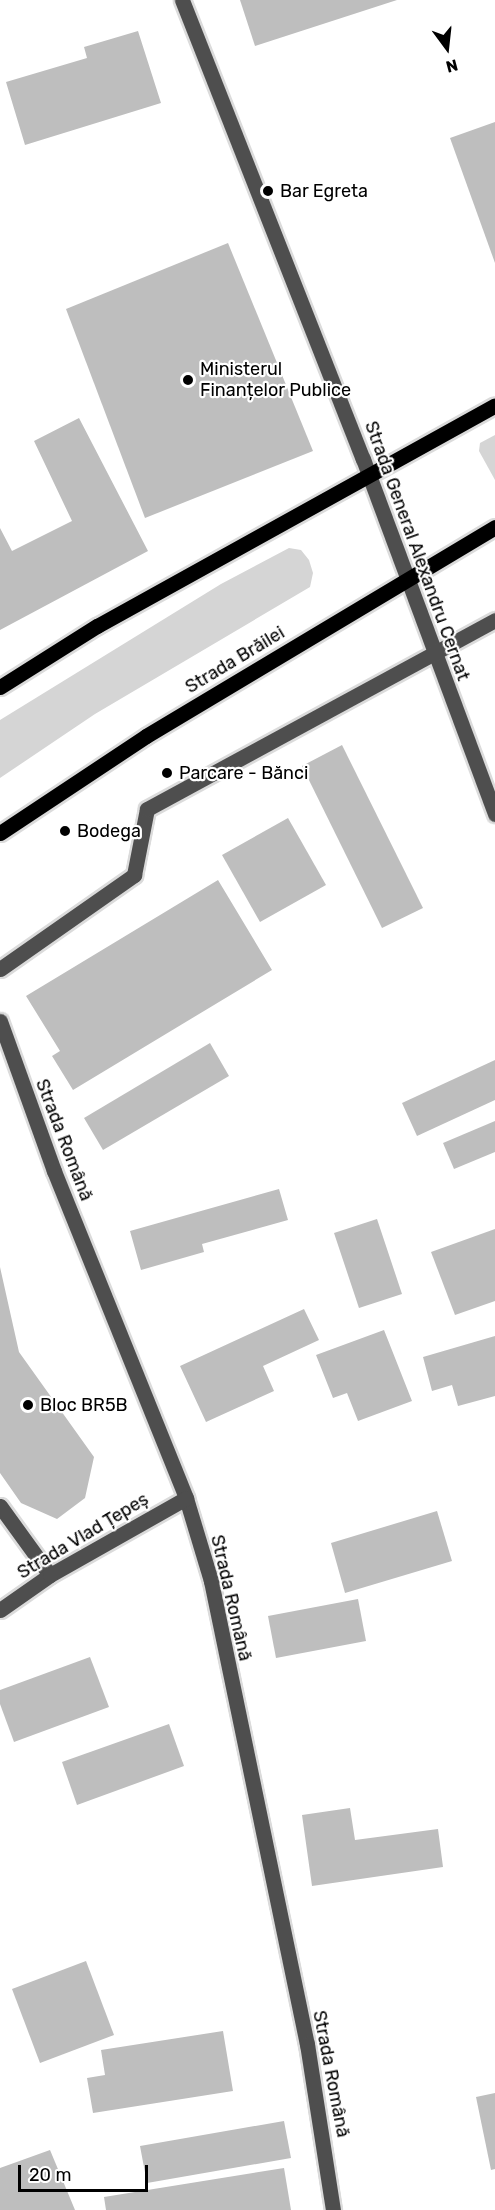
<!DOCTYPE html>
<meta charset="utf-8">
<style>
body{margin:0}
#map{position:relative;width:495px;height:2210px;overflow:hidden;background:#fff;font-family:Rubik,sans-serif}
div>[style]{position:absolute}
.green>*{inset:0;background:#d5d5d5}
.building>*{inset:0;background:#bebebe}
.roads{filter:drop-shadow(2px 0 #dbdbdb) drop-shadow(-2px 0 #dbdbdb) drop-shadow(0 2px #dbdbdb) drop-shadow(0 -2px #dbdbdb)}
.minor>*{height:15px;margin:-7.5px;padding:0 7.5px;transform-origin:7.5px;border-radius:7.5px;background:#4e4e4e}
.major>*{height:15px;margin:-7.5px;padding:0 7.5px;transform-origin:7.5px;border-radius:7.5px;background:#000}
.dots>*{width:16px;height:16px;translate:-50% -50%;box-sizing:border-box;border:3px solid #fff;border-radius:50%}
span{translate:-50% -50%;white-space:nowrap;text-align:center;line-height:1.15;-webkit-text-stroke:4.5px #fff;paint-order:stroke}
.poi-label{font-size:18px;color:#000}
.left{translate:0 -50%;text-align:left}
.street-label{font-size:18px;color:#000}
.north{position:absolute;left:417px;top:18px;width:60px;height:60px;-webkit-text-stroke:4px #fff;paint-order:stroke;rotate:165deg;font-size:16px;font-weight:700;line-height:24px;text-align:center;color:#000}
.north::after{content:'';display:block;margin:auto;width:21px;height:27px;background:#000;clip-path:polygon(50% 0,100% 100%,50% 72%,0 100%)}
.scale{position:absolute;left:18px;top:2165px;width:130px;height:27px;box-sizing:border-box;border:3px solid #000;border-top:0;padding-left:8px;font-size:18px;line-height:21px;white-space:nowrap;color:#000;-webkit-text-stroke:4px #fff;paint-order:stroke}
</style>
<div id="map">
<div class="green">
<div style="clip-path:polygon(495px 435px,495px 480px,479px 451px,480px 443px)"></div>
<div style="clip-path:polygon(289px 548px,301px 550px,309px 560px,313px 573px,310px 587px,95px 714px,0 778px,0 720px,221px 584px)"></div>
</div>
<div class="building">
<div style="clip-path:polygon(240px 0,397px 0,255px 46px)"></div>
<div style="clip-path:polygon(138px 31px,161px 103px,25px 145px,6px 82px,87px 58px,84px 47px)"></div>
<div style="clip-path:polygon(495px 122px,495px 263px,450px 138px)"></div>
<div style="clip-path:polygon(228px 243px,313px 451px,145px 518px,66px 309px)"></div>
<div style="clip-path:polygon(79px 418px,148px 551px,0 630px,0 528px,12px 551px,72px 521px,34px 441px)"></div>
<div style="clip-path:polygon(342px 745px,423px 908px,382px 928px,302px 766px)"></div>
<div style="clip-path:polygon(288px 818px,326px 885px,260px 922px,222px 855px)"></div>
<div style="clip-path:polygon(218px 880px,272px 970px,73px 1090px,52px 1056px,60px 1051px,26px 996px)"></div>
<div style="clip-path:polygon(210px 1043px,229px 1076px,103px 1150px,84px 1118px)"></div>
<div style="clip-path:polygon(495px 1060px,495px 1100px,417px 1136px,402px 1103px)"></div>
<div style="clip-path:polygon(495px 1121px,495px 1152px,454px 1169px,443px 1143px)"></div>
<div style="clip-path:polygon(279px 1189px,288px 1220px,202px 1244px,204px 1252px,141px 1270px,130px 1231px)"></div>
<div style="clip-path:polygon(377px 1219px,402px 1294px,359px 1308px,334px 1233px)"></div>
<div style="clip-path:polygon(495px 1229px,495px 1301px,455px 1315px,431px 1252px)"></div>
<div style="clip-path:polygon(0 1267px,19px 1352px,94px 1457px,85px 1498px,57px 1519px,21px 1503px,0 1473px)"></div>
<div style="clip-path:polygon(304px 1309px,319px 1340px,263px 1366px,274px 1391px,206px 1422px,180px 1366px)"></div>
<div style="clip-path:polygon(384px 1330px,412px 1401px,358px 1421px,347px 1393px,333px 1398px,316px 1355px)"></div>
<div style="clip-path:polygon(495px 1336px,495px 1396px,458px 1406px,452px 1385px,432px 1391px,423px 1357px)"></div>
<div style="clip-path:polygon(437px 1511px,452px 1561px,345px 1593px,331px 1543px)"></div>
<div style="clip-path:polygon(358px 1599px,366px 1641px,276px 1658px,268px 1616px)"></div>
<div style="clip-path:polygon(90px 1657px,109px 1707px,14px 1742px,0 1704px,0 1690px)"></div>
<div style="clip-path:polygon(169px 1724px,184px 1766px,77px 1805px,62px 1762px)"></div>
<div style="clip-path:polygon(350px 1808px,355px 1840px,438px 1829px,443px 1867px,312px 1886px,302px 1815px)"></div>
<div style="clip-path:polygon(86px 1961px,114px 2035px,40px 2063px,12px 1989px)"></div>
<div style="clip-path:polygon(223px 2031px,233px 2091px,93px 2113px,87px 2078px,105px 2075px,101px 2050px)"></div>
<div style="clip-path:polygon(495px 2093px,495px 2169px,491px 2170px,476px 2097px)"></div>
<div style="clip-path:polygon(284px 2121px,291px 2158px,147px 2183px,140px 2146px)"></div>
<div style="clip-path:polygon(50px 2150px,75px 2210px,0 2210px,0 2168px)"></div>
<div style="clip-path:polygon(284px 2168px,291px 2210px,106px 2210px,104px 2197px)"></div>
</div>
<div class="roads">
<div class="minor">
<div style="left:182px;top:0;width:493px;rotate:68.5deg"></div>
<div style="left:363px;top:459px;width:379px;rotate:69.6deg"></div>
<div style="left:0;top:969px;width:164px;rotate:-35deg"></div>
<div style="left:134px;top:875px;width:67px;rotate:-78.9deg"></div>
<div style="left:147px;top:809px;width:396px;rotate:-28.5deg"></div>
<div style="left:0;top:1021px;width:159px;rotate:70.2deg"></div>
<div style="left:54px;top:1171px;width:353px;rotate:68deg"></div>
<div style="left:186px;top:1498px;width:87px;rotate:73.2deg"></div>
<div style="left:211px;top:1581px;width:473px;rotate:78.3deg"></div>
<div style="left:307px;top:2044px;width:168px;rotate:81.1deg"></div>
<div style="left:0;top:1506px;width:85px;rotate:54.1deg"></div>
<div style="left:0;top:1610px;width:61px;rotate:-35deg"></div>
<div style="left:50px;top:1575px;width:156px;rotate:-29.5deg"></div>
</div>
<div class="major">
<div style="left:0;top:687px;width:115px;rotate:-32.2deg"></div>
<div style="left:97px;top:626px;width:455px;rotate:-29deg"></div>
<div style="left:0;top:833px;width:175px;rotate:-33.6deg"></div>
<div style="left:146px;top:736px;width:407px;rotate:-30.9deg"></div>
</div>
</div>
<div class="dots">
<div style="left:268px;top:191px;background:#000"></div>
<div style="left:188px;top:380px;background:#000"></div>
<div style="left:167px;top:773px;background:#000"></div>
<div style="left:65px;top:831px;background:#000"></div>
<div style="left:28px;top:1405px;background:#000"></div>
</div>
<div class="poi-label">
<span class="left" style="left:280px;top:191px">Bar Egreta</span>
<span class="left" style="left:200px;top:380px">Ministerul<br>Finanțelor Publice</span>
<span class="left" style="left:179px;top:773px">Parcare - Bănci</span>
<span class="left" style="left:77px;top:831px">Bodega</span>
<span class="left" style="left:40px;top:1405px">Bloc BR5B</span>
</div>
<div class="street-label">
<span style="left:417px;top:551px;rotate:70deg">Strada General Alexandru Cernat</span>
<span style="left:235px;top:660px;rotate:-31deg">Strada Brăilei</span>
<span style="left:64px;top:1140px;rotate:69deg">Strada Română</span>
<span style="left:83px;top:1536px;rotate:-31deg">Strada Vlad Țepeș</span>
<span style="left:231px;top:1598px;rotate:77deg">Strada Română</span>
<span style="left:331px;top:2074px;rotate:79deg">Strada Română</span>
</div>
<div class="north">N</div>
<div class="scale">20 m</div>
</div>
